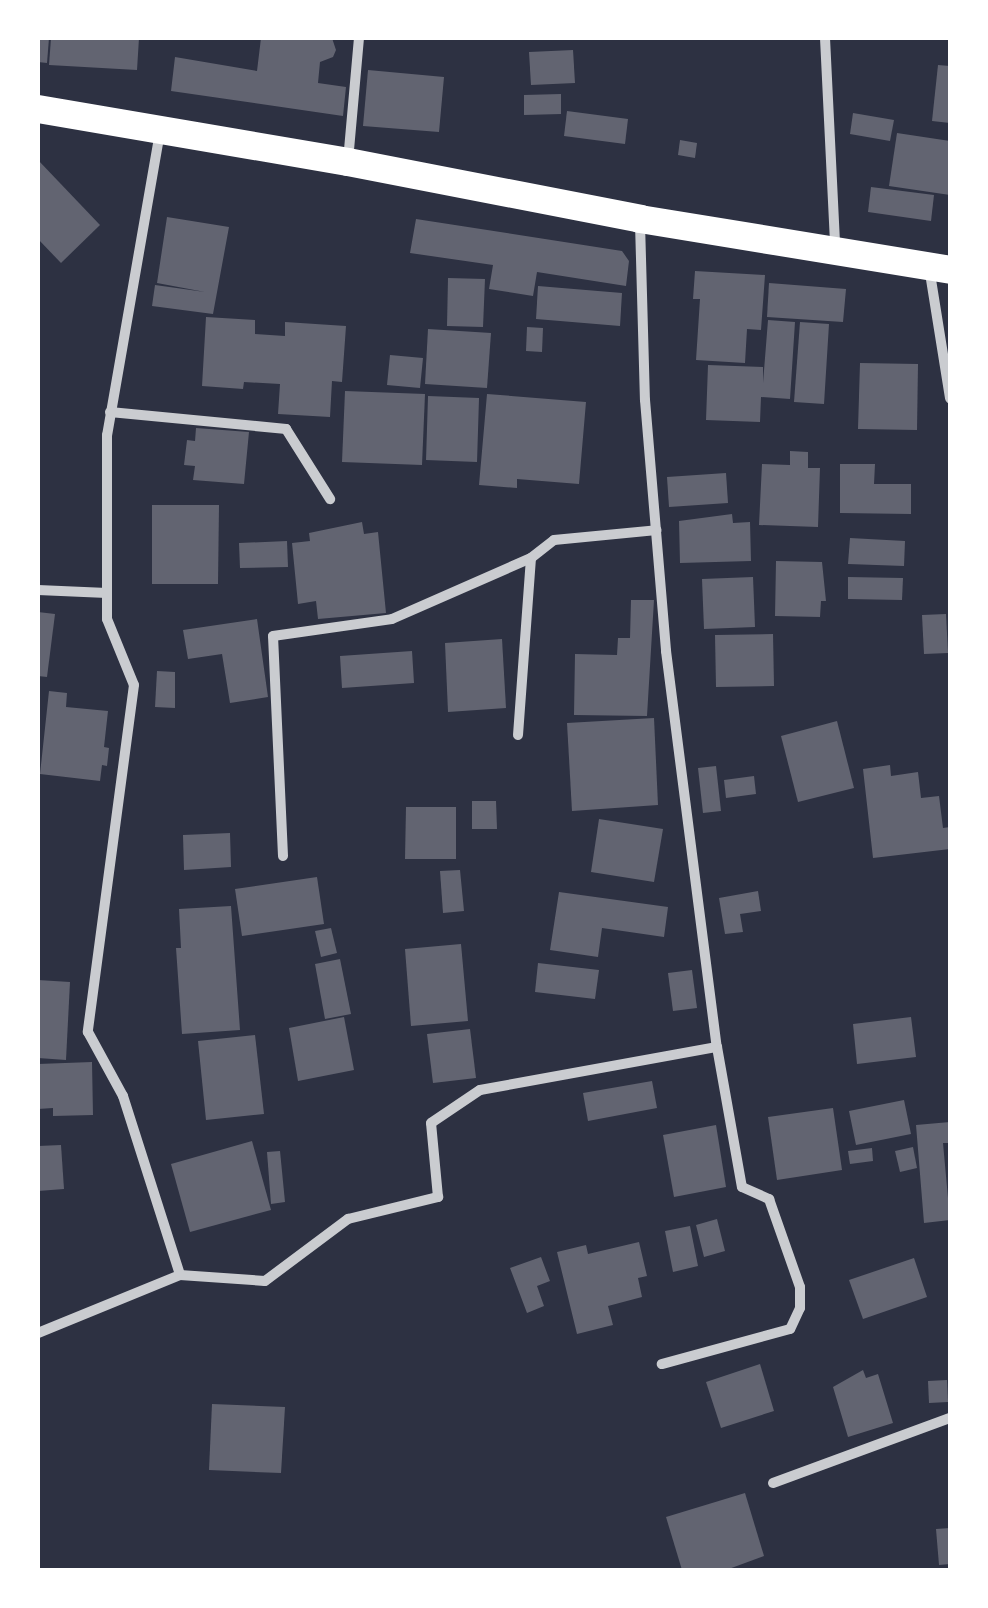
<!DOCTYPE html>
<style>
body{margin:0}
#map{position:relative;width:988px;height:1608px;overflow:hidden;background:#2d3142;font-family:Inter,sans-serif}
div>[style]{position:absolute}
.building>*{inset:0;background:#626471}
.minor>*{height:10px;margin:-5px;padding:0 5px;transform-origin:5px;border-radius:5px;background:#caccd0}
.trunk>*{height:28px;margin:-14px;padding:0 14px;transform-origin:14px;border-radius:14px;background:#fff}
span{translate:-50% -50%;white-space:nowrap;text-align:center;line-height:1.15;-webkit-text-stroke:10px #fff;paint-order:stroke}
.frame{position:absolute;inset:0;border:40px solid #fff;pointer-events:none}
</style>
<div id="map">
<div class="building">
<div style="clip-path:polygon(38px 38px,49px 38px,47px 63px,38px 62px)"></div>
<div style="clip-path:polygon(51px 38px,139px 38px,137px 70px,49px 65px)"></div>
<div style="clip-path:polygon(261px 38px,332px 38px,336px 50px,333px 57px,320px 62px,318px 83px,346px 87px,343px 116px,171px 91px,175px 57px,257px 71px)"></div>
<div style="clip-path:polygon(573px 50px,575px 83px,531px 85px,529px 52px)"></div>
<div style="clip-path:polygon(938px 65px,950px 66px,950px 123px,932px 121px)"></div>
<div style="clip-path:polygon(368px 70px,444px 77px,439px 132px,363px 126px)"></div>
<div style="clip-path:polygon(561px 94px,561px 114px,524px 115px,524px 95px)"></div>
<div style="clip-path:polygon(567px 111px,628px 119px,625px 144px,564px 136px)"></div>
<div style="clip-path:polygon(853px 113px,894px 120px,890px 141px,850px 134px)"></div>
<div style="clip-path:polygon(897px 133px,950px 141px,950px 195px,889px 186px)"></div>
<div style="clip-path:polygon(680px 140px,697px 143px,695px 158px,678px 155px)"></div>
<div style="clip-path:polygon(38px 160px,100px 225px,61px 263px,38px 239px)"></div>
<div style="clip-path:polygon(871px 187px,934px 195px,931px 221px,868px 212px)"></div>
<div style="clip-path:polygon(167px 217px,229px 227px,213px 314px,152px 306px,155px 285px,205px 292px,157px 283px)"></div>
<div style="clip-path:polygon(416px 219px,622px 251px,629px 261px,626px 286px,537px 272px,533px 296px,489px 289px,493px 265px,410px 253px)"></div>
<div style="clip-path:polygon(695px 271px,765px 275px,761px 330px,747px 329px,745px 363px,696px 360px,700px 299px,693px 299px)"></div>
<div style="clip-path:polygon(448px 278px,485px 279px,483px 327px,447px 326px)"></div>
<div style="clip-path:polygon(769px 283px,846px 289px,843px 322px,767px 317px)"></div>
<div style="clip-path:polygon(538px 286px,622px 293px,620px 326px,536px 319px)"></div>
<div style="clip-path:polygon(206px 317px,255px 320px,255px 334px,285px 336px,285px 322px,346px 326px,342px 382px,332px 381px,330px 417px,278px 414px,280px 384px,244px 382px,243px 389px,202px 386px)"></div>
<div style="clip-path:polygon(768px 320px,795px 322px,790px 399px,761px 397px,760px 422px,706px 420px,708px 365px,763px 367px,763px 383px)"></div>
<div style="clip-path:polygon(800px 322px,829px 324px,824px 404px,794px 402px)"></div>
<div style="clip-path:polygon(527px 327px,543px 328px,542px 352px,526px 351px)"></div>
<div style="clip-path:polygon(428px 329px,491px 333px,487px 388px,425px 384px)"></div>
<div style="clip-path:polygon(390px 355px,423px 358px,420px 388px,387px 385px)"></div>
<div style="clip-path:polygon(860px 363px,918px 364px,917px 430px,858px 429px)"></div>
<div style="clip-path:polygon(345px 391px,425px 394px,422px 465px,342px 462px)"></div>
<div style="clip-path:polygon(487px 394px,586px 402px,579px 484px,517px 479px,517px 488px,479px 485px)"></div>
<div style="clip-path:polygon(428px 396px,479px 398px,477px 462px,426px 460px)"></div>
<div style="clip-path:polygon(196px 428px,249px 432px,244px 484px,193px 480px,195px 466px,184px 465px,187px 440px,195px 441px)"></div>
<div style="clip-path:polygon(790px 451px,808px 452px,808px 468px,820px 468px,818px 527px,759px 525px,762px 464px,790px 465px)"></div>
<div style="clip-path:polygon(840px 464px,875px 464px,874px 484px,911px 484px,911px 514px,840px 513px)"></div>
<div style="clip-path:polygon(726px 473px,728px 503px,669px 507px,667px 477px)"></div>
<div style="clip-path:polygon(152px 505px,219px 505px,218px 584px,152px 584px)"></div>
<div style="clip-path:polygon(732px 514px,733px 523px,750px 522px,751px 561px,680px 563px,679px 521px)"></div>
<div style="clip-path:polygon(362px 522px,364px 534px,378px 532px,386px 613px,318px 619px,316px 601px,298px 604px,292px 543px,310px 541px,309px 533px)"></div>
<div style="clip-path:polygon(850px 538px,905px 541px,904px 566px,848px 564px)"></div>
<div style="clip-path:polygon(287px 541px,288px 567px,240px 568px,239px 543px)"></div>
<div style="clip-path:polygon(776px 561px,822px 562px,826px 601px,821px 601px,820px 617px,775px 616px)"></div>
<div style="clip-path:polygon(753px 577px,755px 627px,704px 629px,702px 579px)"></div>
<div style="clip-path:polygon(848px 577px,903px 578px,902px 600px,848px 599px)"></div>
<div style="clip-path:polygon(631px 600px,654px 600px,647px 716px,574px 715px,575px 654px,617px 655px,618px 638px,630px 638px)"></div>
<div style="clip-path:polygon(38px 612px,55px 614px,47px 677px,38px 676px)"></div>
<div style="clip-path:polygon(946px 614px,948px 653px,924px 654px,922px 615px)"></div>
<div style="clip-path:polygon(257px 619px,268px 697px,230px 703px,222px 654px,188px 659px,183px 630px)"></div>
<div style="clip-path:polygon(773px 634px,774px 686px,716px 687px,715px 635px)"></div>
<div style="clip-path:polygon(502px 639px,506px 708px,448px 712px,445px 643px)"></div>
<div style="clip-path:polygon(412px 651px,414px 683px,342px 688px,340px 656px)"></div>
<div style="clip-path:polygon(157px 671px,175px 672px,175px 708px,155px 707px)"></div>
<div style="clip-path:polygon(49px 691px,67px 693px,66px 707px,108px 711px,104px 747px,109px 748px,107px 766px,102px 765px,100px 781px,40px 774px)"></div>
<div style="clip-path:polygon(654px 718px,658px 805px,572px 811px,567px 723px)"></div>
<div style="clip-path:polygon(837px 721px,854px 788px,798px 802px,781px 736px)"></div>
<div style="clip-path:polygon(890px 765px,891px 776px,918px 772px,921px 798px,939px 796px,943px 828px,950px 827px,950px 849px,873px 858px,863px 769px)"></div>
<div style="clip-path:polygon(716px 766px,721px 811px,703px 813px,698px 768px)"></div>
<div style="clip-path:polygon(754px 776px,756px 794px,726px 798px,724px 780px)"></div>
<div style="clip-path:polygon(472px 801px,496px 801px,497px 829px,472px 829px)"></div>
<div style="clip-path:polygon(406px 807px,456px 807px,456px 859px,405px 859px)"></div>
<div style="clip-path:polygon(599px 819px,663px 829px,654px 882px,591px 872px)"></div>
<div style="clip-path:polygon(230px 833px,231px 867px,184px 870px,183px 835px)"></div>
<div style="clip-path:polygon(460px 870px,464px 911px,443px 913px,440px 871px)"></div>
<div style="clip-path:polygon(317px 877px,324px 924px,242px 936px,235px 889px)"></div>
<div style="clip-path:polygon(758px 891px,761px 911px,740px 914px,743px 932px,725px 934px,719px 898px)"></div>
<div style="clip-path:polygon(559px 892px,668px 907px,664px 937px,602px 928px,598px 957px,550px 950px)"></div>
<div style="clip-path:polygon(231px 906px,240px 1030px,182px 1034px,176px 948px,181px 948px,179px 909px)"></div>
<div style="clip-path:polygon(331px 928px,337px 953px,321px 957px,315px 931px)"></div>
<div style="clip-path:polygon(461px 944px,468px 1021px,411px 1026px,405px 949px)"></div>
<div style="clip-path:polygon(340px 959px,351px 1014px,325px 1019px,315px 964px)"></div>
<div style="clip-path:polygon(538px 963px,599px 970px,595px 999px,535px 992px)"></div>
<div style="clip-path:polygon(692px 970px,697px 1008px,673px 1011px,668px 973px)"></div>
<div style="clip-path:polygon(38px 980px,70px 982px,66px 1060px,38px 1058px)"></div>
<div style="clip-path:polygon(344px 1017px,354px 1070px,298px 1081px,289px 1028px)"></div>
<div style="clip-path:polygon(911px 1017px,916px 1057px,857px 1064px,853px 1024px)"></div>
<div style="clip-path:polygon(470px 1029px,476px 1078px,433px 1083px,427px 1034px)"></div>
<div style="clip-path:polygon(255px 1035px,264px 1114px,206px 1120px,198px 1041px)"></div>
<div style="clip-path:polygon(92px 1062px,93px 1115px,53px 1116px,53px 1108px,38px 1109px,38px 1064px)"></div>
<div style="clip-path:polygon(652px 1081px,657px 1108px,588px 1121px,583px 1093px)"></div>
<div style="clip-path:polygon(904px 1100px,911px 1134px,856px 1145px,849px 1111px)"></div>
<div style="clip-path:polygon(833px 1108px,842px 1170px,777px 1180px,768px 1117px)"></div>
<div style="clip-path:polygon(950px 1122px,950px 1143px,943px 1143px,950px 1220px,924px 1223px,916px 1125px)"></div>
<div style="clip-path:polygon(716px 1125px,726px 1187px,674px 1197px,663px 1135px)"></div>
<div style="clip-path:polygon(252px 1141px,271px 1210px,190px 1232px,171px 1164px)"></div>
<div style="clip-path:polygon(61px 1145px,64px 1189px,38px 1191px,38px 1146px)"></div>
<div style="clip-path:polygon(913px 1147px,917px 1168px,900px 1172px,895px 1151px)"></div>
<div style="clip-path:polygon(872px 1148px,873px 1161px,850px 1164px,848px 1151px)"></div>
<div style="clip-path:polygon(280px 1151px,285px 1202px,271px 1204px,267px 1152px)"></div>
<div style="clip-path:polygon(717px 1219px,725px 1251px,704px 1257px,696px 1225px)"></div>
<div style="clip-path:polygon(690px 1226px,698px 1266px,673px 1272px,665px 1231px)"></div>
<div style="clip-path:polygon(639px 1242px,647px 1276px,638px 1278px,642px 1297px,608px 1306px,613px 1325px,577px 1334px,557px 1252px,586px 1245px,588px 1254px)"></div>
<div style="clip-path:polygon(541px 1257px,550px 1281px,537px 1286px,544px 1306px,527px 1313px,510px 1268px)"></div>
<div style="clip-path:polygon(914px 1258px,927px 1297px,863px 1319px,849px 1280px)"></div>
<div style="clip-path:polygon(760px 1364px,774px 1411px,721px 1428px,706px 1382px)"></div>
<div style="clip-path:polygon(863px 1370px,866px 1378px,878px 1374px,893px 1423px,848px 1437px,833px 1387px)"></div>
<div style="clip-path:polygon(947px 1380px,948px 1402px,929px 1403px,928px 1381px)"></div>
<div style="clip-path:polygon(212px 1404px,285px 1407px,281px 1473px,209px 1470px)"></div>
<div style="clip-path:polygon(745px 1493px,764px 1556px,726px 1570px,682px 1570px,666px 1517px)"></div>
<div style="clip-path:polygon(950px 1528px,950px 1564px,939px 1565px,936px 1529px)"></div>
</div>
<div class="minor">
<div style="left:825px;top:38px;width:208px;rotate:87.2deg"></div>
<div style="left:160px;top:132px;width:308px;rotate:99.9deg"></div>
<div style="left:107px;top:435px;width:184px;rotate:90deg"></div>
<div style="left:107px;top:619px;width:71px;rotate:67.8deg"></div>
<div style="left:134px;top:685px;width:350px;rotate:97.6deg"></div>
<div style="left:88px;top:1032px;width:73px;rotate:61.3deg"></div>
<div style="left:123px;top:1096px;width:188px;rotate:72.3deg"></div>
<div style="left:348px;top:161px;width:123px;rotate:-84.9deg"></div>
<div style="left:640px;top:223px;width:177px;rotate:88.4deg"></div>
<div style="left:645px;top:400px;width:252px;rotate:85.2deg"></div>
<div style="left:666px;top:651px;width:399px;rotate:82.7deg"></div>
<div style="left:717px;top:1047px;width:142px;rotate:79.9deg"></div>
<div style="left:742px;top:1187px;width:30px;rotate:24deg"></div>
<div style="left:769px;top:1199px;width:93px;rotate:70.6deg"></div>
<div style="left:800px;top:1287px;width:21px;rotate:90deg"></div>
<div style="left:800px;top:1308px;width:23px;rotate:115deg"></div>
<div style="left:790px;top:1329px;width:133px;rotate:164.7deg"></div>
<div style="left:929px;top:267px;width:133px;rotate:80.9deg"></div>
<div style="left:110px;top:412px;width:177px;rotate:5.5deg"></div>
<div style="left:286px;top:429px;width:83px;rotate:57.8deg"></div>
<div style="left:38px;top:590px;width:69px;rotate:2.5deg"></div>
<div style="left:518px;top:735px;width:177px;rotate:-85.8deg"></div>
<div style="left:283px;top:856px;width:220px;rotate:-92.6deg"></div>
<div style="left:273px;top:636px;width:120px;rotate:-8.1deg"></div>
<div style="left:392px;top:619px;width:152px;rotate:-23.7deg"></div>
<div style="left:531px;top:558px;width:29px;rotate:-38deg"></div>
<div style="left:554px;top:540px;width:103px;rotate:-5.5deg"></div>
<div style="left:38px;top:1333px;width:153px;rotate:-22.2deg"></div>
<div style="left:180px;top:1275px;width:85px;rotate:4deg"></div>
<div style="left:265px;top:1281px;width:104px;rotate:-36.8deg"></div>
<div style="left:348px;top:1219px;width:93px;rotate:-13.7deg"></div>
<div style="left:438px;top:1197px;width:74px;rotate:-95.4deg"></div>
<div style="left:431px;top:1123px;width:59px;rotate:-34deg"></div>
<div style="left:480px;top:1090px;width:241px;rotate:-10.3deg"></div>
<div style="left:773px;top:1483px;width:189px;rotate:-20.2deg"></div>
</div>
<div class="trunk">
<div style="left:38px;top:109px;width:314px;rotate:9.7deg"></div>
<div style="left:348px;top:162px;width:298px;rotate:11deg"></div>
<div style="left:640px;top:219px;width:314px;rotate:9.3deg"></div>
</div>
<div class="frame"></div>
</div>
